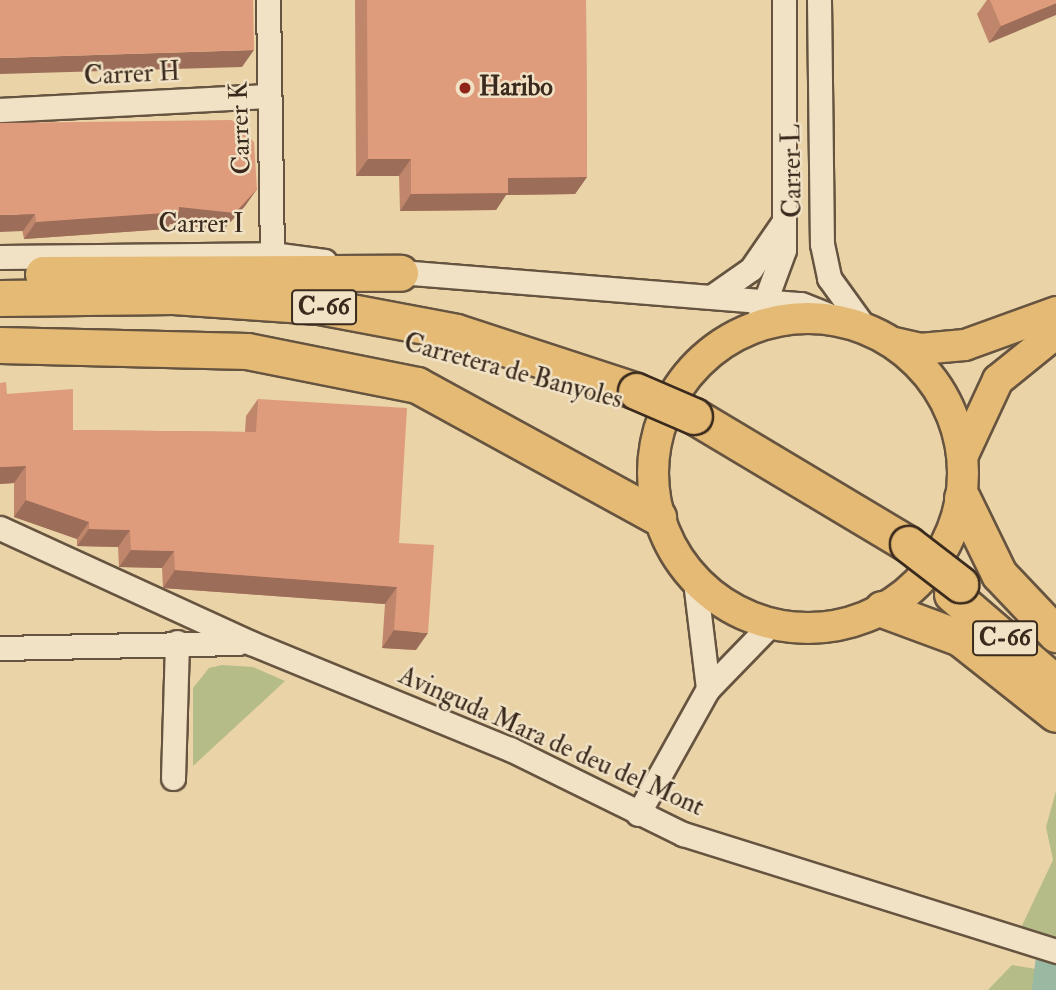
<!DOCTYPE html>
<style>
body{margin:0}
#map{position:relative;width:1056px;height:990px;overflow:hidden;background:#e9d3a7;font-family:"IM FELL Double Pica",serif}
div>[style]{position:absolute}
.green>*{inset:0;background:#b5bc88}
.river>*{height:42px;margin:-21px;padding:0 21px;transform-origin:21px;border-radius:21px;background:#99b9a3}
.roads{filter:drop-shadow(2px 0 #665440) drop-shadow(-2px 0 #665440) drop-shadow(0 2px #665440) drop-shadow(0 -2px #665440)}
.minor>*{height:23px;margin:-11.5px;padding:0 11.5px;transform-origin:11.5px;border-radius:11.5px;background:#f1e2c6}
.major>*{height:30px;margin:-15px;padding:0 15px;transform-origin:15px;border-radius:15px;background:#e4ba74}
.major>.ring{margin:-15px;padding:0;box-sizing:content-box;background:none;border:30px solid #e4ba74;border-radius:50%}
.highway>*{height:35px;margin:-17.5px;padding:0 17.5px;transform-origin:17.5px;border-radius:17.5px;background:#e4ba74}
.bridges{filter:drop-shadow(2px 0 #3a2a1d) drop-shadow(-2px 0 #3a2a1d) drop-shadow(0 2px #3a2a1d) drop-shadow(0 -2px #3a2a1d)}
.highway-bridge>*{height:35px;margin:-17.5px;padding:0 17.5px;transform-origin:17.5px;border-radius:17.5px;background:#e4ba74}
.wall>*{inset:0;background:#c0866c}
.shaded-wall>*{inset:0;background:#9c6d58}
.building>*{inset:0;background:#df9c7d}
.dots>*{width:19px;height:19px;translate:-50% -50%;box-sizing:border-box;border:4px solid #f1e2c6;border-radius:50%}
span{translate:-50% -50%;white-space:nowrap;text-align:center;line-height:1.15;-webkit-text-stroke:5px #f1e2c6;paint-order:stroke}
.shield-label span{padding:2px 5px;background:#f1e2c6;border:2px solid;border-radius:5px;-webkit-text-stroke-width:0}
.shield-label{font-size:24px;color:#3a2a1d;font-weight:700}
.street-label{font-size:26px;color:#3a2a1d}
.poi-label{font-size:26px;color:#3a2a1d;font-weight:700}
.left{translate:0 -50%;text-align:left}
</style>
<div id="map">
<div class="green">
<div style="clip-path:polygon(222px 665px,253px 667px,285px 681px,193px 766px,193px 688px,209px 668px)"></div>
<div style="clip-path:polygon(1056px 791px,1056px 940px,1019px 932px,1053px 860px,1046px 827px)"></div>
<div style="clip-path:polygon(1012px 965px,1055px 972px,1056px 990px,988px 990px)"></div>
</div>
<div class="river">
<div style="left:1053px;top:990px;width:24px;rotate:-83deg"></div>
</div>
<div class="roads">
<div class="minor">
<div style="left:268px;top:0;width:254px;rotate:89.1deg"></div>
<div style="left:819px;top:0;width:244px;rotate:89.3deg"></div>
<div style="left:822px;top:244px;width:35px;rotate:78deg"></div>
<div style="left:829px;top:278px;width:62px;rotate:54.2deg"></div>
<div style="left:0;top:110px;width:266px;rotate:-3deg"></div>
<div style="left:0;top:257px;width:272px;rotate:-0.6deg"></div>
<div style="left:272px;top:254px;width:53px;rotate:7.5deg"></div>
<div style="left:387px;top:271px;width:415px;rotate:4.6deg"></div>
<div style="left:801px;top:304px;width:43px;rotate:21.8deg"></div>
<div style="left:714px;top:295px;width:45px;rotate:-35.1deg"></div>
<div style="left:751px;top:269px;width:55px;rotate:-55.4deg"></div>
<div style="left:756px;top:326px;width:81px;rotate:-69.8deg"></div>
<div style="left:784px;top:250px;width:250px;rotate:-90deg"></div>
<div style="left:0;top:528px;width:276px;rotate:24.6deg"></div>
<div style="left:251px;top:643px;width:280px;rotate:22.3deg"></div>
<div style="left:510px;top:749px;width:193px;rotate:26.2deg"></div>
<div style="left:683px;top:834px;width:391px;rotate:17.4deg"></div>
<div style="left:695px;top:581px;width:109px;rotate:83.1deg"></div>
<div style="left:0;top:648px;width:238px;rotate:-1.2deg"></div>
<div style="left:173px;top:778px;width:136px;rotate:-88.3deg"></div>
<div style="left:638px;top:814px;width:143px;rotate:-60.8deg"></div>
<div style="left:708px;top:689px;width:91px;rotate:-45.9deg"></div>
</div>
<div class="major">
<div class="ring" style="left:653px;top:318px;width:280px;height:280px"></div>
<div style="left:895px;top:343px;width:26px;rotate:13deg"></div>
<div style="left:920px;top:349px;width:45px;rotate:-5.1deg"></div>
<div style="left:965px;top:345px;width:97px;rotate:-19.9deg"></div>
<div style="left:963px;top:455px;width:83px;rotate:-65deg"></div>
<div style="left:998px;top:380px;width:75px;rotate:-39deg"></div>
</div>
<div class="highway">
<div style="left:43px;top:274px;width:357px;rotate:-0.2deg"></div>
<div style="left:0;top:298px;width:173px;rotate:-0.7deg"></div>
<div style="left:173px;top:296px;width:146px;rotate:3.9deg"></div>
<div style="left:319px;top:306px;width:139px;rotate:10.7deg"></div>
<div style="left:456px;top:332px;width:189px;rotate:18.1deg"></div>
<div style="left:0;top:345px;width:247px;rotate:1.4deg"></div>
<div style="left:247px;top:351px;width:173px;rotate:11.3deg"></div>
<div style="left:417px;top:385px;width:275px;rotate:28.7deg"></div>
<div style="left:694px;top:416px;width:249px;rotate:30.9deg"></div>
<div style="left:962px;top:498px;width:85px;rotate:64deg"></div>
<div style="left:999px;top:574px;width:83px;rotate:46.5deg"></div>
<div style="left:952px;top:594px;width:133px;rotate:40.7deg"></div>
<div style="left:882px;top:609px;width:83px;rotate:20.4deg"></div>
<div style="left:960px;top:638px;width:122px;rotate:38.4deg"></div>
</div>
</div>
<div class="bridges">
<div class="highway-bridge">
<div style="left:636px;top:391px;width:63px;rotate:23.3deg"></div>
<div style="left:908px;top:544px;width:66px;rotate:37.6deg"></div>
</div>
</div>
<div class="wall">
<div style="clip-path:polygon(355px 0,586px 0,587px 177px,575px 194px,506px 195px,496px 210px,400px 211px,399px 176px,356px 176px)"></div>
<div style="clip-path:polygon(987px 0,1056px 0,989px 43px,977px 14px)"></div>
<div style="clip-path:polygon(0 123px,257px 189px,245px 206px,223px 230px,170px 224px,167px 229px,24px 239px)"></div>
<div style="clip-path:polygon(0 383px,7px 394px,73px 430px,245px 432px,246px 416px,258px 399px,399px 543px,416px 650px,382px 648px,385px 604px,163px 588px,162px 568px,119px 567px,118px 547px,77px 546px,77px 539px,14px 517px,14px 483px,0 484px)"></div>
</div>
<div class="shaded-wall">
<div style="clip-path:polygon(1056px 3px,1056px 15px,989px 43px,1001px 26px)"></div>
<div style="clip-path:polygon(254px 50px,242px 67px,0 74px,0 58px)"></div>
<div style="clip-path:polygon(368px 159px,411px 159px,399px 176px,356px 176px)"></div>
<div style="clip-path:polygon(587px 177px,575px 194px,506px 195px,496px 210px,400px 211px,411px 194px,508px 178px)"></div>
<div style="clip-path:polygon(257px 189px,245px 206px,223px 230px,170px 224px,167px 229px,24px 239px,36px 222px)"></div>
<div style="clip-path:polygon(35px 214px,23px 231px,0 232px,0 215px)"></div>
<div style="clip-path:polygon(26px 466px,14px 483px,0 484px,0 467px)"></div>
<div style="clip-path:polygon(26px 500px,89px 522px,77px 539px,14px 517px)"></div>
<div style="clip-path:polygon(89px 529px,130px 530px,118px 547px,77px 546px)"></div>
<div style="clip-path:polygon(131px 550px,174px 551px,162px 568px,119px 567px)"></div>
<div style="clip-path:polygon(175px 570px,397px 587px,385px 604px,163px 588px)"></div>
<div style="clip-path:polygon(394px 630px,428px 633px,416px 650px,382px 648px)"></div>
</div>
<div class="building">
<div style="clip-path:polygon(0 0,253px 0,254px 50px,0 58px)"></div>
<div style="clip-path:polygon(367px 0,586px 0,587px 177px,508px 178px,508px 193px,411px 194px,411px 159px,368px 159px)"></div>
<div style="clip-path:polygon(990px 0,1056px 0,1056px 3px,1001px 26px)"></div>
<div style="clip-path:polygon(232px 120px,254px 142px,257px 189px,235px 213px,179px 207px,179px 212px,36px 222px,35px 214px,0 215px,0 123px)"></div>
<div style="clip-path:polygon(6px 382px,7px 394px,73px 389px,73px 430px,256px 432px,258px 399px,407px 408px,399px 543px,434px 545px,428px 633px,394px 630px,397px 587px,175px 570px,174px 551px,131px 550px,130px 530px,89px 529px,89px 522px,26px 500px,26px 466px,0 467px,0 383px)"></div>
</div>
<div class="dots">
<div style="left:465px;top:88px;background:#8f2418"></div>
</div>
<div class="shield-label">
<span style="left:324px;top:307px">C-66</span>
<span style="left:1005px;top:638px">C-66</span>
</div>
<div class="street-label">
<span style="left:132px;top:75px;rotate:-3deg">Carrer H</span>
<span style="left:241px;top:128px;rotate:-92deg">Carrer K</span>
<span style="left:793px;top:171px;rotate:-91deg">Carrer L</span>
<span style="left:201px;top:225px">Carrer I</span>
<span style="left:513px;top:372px;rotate:15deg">Carretera de Banyoles</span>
<span style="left:551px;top:742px;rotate:24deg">Avinguda Mara de deu del Mont</span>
</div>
<div class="poi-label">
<span class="left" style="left:479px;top:88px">Haribo</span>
</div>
</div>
